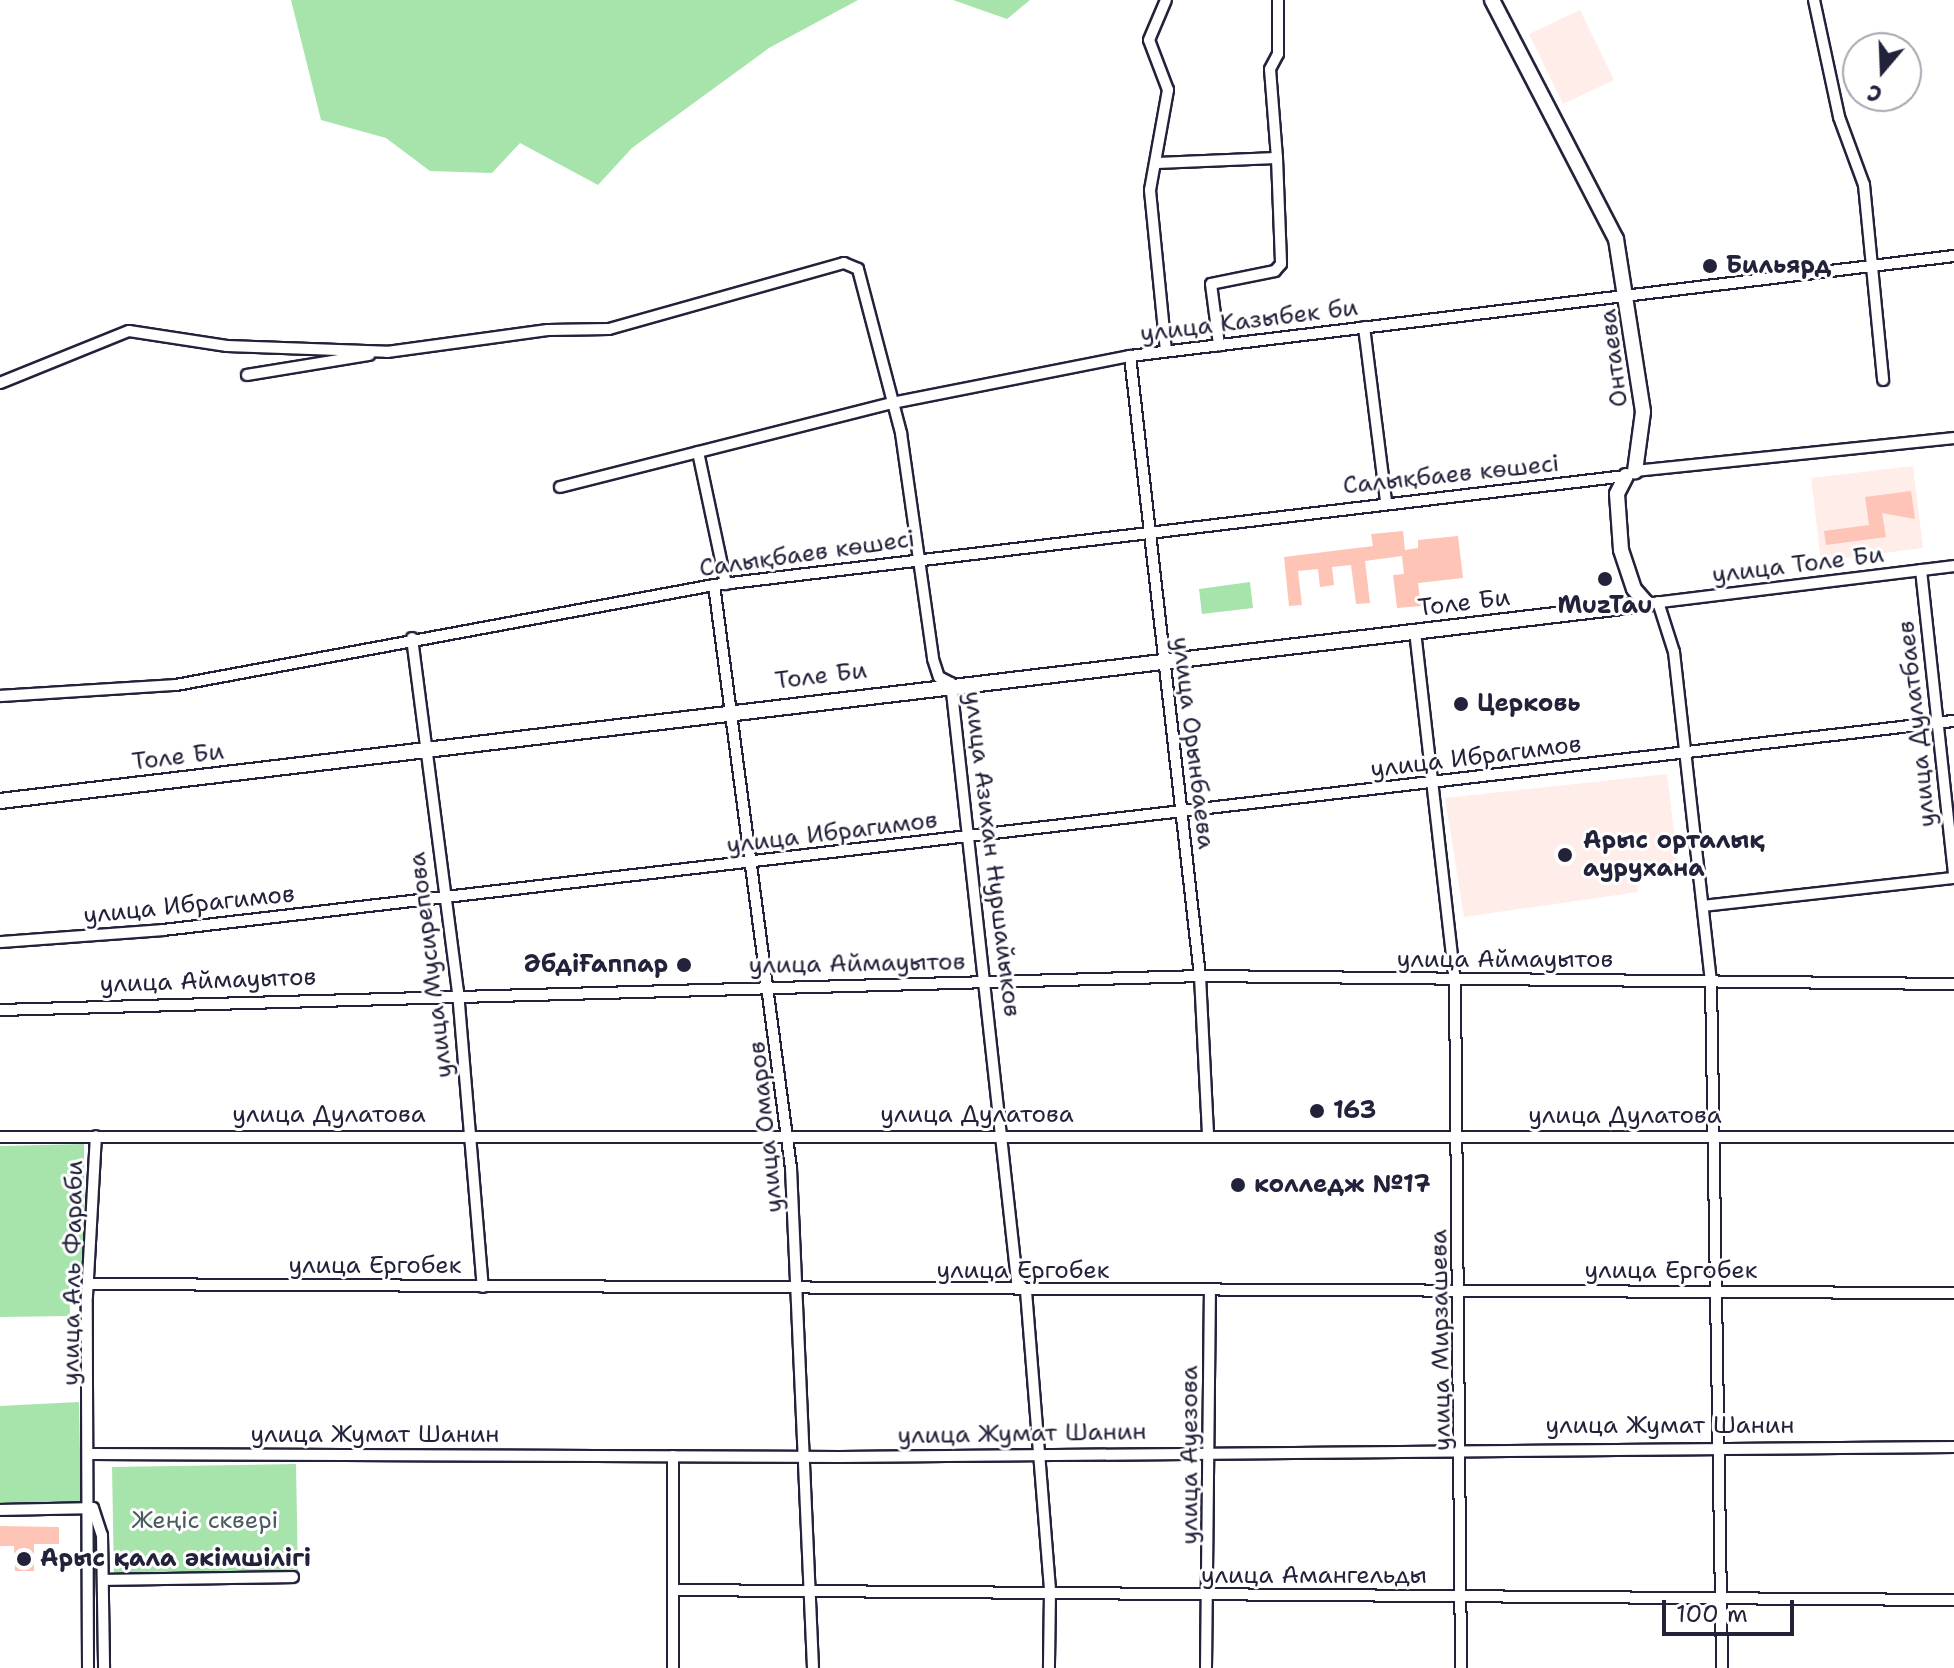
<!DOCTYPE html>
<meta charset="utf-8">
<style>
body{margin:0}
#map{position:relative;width:1954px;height:1668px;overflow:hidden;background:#fff;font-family:"Shantell Sans",sans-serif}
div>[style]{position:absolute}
.built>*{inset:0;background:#ffede9}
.green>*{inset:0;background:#a6e4ab}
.building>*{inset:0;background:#fec4b6}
.roads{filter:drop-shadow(2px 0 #22223b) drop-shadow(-2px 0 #22223b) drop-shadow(0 2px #22223b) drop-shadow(0 -2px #22223b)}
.minor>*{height:10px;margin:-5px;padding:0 5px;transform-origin:5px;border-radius:5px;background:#fff}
.secondary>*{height:14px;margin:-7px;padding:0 7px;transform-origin:7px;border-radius:7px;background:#fff}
.dots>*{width:22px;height:22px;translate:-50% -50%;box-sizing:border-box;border:4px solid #fff;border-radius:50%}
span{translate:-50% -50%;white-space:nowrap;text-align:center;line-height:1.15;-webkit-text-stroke:6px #fff;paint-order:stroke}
.poi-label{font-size:24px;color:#22223b;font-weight:700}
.left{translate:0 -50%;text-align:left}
.right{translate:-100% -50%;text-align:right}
.street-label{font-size:24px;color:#22223b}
.park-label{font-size:24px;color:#4a5c5d}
.north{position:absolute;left:1842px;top:32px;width:80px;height:80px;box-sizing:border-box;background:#fff;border:2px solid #a7a7b1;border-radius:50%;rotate:199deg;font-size:22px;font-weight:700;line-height:32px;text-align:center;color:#22223b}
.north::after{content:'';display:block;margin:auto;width:28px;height:36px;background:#22223b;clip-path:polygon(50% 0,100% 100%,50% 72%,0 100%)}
.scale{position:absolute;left:1662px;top:1600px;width:132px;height:36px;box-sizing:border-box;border:4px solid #22223b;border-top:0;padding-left:10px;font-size:24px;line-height:28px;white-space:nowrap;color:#22223b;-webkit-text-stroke:6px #fff;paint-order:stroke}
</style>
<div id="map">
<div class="built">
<div style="clip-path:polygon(1580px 10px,1614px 80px,1563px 104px,1529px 34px)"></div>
<div style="clip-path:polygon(1913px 466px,1923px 548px,1821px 561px,1811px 478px)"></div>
<div style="clip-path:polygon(1667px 774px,1678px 866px,1635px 869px,1638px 892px,1464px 917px,1445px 798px)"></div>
</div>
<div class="green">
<div style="clip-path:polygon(291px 0,858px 0,769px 48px,632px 148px,598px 185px,520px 143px,492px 173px,430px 171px,386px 138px,321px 120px)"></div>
<div style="clip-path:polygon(953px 0,1030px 0,1007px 19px)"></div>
<div style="clip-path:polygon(1250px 582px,1253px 608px,1202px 614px,1199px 589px)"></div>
<div style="clip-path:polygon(84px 1144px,85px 1273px,69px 1274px,70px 1316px,0 1317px,0 1146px)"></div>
<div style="clip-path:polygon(79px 1402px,81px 1503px,0 1504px,0 1406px)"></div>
<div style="clip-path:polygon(296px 1464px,298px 1576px,114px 1578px,112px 1467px)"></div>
</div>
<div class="building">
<div style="clip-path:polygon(1911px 491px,1915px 519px,1882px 513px,1886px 537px,1826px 545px,1824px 531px,1869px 525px,1865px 497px)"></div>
<div style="clip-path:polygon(1403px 531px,1405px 550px,1418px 548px,1418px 540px,1458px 536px,1463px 578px,1418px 583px,1421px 606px,1397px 608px,1393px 575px,1404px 574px,1402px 556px,1365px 561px,1370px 603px,1356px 604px,1351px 565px,1332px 567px,1334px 585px,1320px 587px,1318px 569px,1298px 571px,1302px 605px,1289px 606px,1284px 557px,1373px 546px,1371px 534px)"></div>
<div style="clip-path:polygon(0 1526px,59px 1527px,59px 1544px,34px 1544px,34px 1571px,15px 1571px,14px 1546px,0 1546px)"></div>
</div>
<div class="roads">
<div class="minor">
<div style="left:1814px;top:0;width:120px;rotate:77.9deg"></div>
<div style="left:1839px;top:117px;width:72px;rotate:69.8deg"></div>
<div style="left:1864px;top:185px;width:196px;rotate:84.4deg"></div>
<div style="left:1277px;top:158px;width:89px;rotate:-94.5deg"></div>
<div style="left:1270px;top:69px;width:17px;rotate:-62deg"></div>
<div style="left:1278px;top:54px;width:54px;rotate:-90deg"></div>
<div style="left:1156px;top:163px;width:121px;rotate:-2.4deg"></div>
<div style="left:1277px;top:158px;width:106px;rotate:87.8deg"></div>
<div style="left:1281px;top:264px;width:9px;rotate:131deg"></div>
<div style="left:1275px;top:271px;width:65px;rotate:168.5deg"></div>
<div style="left:1211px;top:284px;width:62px;rotate:82.5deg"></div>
<div style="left:1364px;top:327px;width:176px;rotate:82.8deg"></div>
<div style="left:1166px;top:351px;width:162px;rotate:-95.7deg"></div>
<div style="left:1150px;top:190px;width:102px;rotate:-79.8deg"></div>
<div style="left:1168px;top:90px;width:53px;rotate:-110.8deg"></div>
<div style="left:1149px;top:40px;width:43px;rotate:-67deg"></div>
<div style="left:1130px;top:356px;width:624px;rotate:83.56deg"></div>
<div style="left:1200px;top:976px;width:160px;rotate:87.1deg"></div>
<div style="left:247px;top:375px;width:124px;rotate:-9.3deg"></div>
<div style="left:0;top:383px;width:139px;rotate:-22deg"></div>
<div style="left:129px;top:331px;width:99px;rotate:8.7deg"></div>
<div style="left:227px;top:346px;width:160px;rotate:2.1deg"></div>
<div style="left:387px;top:352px;width:162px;rotate:-7.8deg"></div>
<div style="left:548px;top:330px;width:61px;rotate:-0.9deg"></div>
<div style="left:609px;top:329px;width:244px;rotate:-15.7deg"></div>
<div style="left:844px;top:263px;width:15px;rotate:23deg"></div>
<div style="left:858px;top:269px;width:170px;rotate:75.3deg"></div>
<div style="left:901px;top:433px;width:228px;rotate:81.9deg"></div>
<div style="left:933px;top:659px;width:19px;rotate:72deg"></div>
<div style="left:939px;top:677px;width:13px;rotate:27deg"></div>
<div style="left:951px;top:683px;width:602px;rotate:83.7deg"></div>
<div style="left:1017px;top:1281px;width:13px;rotate:48deg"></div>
<div style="left:1026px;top:1291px;width:302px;rotate:85.4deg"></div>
<div style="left:1050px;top:1592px;width:76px;rotate:90.8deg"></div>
<div style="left:698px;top:452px;width:135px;rotate:78deg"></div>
<div style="left:1635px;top:471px;width:321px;rotate:-5.9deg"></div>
<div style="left:560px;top:487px;width:342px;rotate:-14.2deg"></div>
<div style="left:892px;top:403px;width:243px;rotate:-11.2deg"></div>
<div style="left:1130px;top:356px;width:830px;rotate:-6.92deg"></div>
<div style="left:1921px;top:570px;width:306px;rotate:83.8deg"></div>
<div style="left:714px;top:585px;width:588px;rotate:82.48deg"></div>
<div style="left:791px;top:1168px;width:500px;rotate:87.48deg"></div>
<div style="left:1658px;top:602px;width:52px;rotate:72.3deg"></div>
<div style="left:1674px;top:652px;width:330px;rotate:83.6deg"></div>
<div style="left:1711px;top:980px;width:688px;rotate:89.08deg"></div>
<div style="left:1653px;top:603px;width:303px;rotate:-7deg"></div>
<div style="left:1415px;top:631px;width:352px;rotate:83.5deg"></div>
<div style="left:1455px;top:981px;width:687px;rotate:89.5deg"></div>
<div style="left:412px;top:638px;width:357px;rotate:82.6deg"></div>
<div style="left:458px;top:992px;width:296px;rotate:85.2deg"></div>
<div style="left:0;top:696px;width:176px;rotate:-3.6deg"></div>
<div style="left:176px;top:685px;width:547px;rotate:-10.53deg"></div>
<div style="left:714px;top:585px;width:918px;rotate:-6.82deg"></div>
<div style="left:1703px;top:906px;width:253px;rotate:-6.4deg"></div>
<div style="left:0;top:942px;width:163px;rotate:-4.2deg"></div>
<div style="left:163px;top:930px;width:1803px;rotate:-6.66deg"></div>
<div style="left:0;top:1010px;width:1200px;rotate:-1.62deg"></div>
<div style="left:1200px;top:976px;width:754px;rotate:0.61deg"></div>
<div style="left:0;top:1137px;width:1954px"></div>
<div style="left:92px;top:1284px;width:1862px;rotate:0.28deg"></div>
<div style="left:91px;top:1454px;width:749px;rotate:0.23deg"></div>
<div style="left:840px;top:1457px;width:1114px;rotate:-0.51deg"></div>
<div style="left:93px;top:1508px;width:28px;rotate:72deg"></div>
<div style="left:102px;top:1535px;width:133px;rotate:89.1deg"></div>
<div style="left:0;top:1510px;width:93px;rotate:-1.2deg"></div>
<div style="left:103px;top:1580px;width:190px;rotate:-0.9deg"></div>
<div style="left:674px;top:1590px;width:1280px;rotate:0.45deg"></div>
<div style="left:88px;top:1668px;width:372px;rotate:-90.2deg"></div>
<div style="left:87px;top:1296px;width:160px;rotate:-86.8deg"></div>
<div style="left:673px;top:1668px;width:212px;rotate:-90deg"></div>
<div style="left:1206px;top:1668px;width:379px;rotate:-89.4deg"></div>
</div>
<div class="secondary">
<div style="left:1492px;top:0;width:269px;rotate:62.6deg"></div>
<div style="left:1616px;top:239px;width:175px;rotate:81.1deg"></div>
<div style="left:1643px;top:412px;width:60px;rotate:97.7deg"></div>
<div style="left:1626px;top:476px;width:20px;rotate:117deg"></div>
<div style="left:1617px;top:494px;width:56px;rotate:85.9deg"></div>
<div style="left:1621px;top:550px;width:41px;rotate:71.6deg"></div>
<div style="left:1634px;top:589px;width:20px;rotate:49deg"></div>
<div style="left:0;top:801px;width:1659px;rotate:-6.82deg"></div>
</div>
</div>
<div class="dots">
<div style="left:1710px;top:266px;background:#22223b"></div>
<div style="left:1605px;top:579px;background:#22223b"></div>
<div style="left:1461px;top:704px;background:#22223b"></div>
<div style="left:1565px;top:855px;background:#22223b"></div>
<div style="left:684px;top:965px;background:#22223b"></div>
<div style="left:1317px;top:1111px;background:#22223b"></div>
<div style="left:1238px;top:1185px;background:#22223b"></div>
<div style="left:24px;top:1559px;background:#22223b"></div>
</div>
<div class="poi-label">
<span class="left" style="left:1726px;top:266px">Бильярд</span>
<span style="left:1605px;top:606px">MuzTau</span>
<span class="left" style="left:1477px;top:704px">Церковь</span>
<span class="left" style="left:1583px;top:855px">Арыс орталық<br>аурухана</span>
<span class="right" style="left:668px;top:965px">ӘбдіҒаппар</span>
<span class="left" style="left:1333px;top:1111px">163</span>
<span class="left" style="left:1254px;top:1185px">колледж №17</span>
<span class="left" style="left:40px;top:1559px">Арыс қала әкімшілігі</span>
</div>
<div class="street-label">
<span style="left:1249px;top:321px;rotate:-7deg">улица Казыбек би</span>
<span style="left:1614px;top:358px;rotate:-97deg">Онтаева</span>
<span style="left:1451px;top:475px;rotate:-6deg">Салықбаев көшесі</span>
<span style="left:807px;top:554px;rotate:-8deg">Салықбаев көшесі</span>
<span style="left:1798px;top:565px;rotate:-7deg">улица Толе Би</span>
<span style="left:1464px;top:603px;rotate:-7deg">Толе Би</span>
<span style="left:821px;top:676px;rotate:-7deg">Толе Би</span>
<span style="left:1917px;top:724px;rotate:-96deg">улица Дулатбаев</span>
<span style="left:1193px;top:743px;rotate:83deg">улица Орынбаева</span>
<span style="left:178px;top:757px;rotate:-7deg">Толе Би</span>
<span style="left:1476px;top:757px;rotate:-7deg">улица Ибрагимов</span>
<span style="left:832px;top:833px;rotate:-7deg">улица Ибрагимов</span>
<span style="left:992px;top:854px;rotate:83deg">улица Азихан Нуршайыков</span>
<span style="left:189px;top:905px;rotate:-6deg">улица Ибрагимов</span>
<span style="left:1505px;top:960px">улица Аймауытов</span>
<span style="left:857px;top:964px;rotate:-1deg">улица Аймауытов</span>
<span style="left:431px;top:965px;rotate:-97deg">улица Мусирепова</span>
<span style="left:208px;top:981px;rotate:-2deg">улица Аймауытов</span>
<span style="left:329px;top:1115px">улица Дулатова</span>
<span style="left:977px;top:1115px">улица Дулатова</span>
<span style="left:1625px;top:1116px">улица Дулатова</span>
<span style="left:766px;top:1127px;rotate:-96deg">улица Омаров</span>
<span style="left:375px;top:1266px">улица Ергобек</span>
<span style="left:1023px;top:1271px">улица Ергобек</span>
<span style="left:1671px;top:1271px">улица Ергобек</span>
<span style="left:73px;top:1273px;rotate:-89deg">улица Аль Фараби</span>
<span style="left:1441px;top:1340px;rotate:-91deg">улица Мирзашева</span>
<span style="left:1670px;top:1426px">улица Жумат Шанин</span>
<span style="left:1022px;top:1434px;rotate:-1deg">улица Жумат Шанин</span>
<span style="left:375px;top:1435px">улица Жумат Шанин</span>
<span style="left:1190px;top:1455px;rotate:-90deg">улица Ауезова</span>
<span style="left:1314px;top:1576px">улица Амангельды</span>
</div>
<div class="park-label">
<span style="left:205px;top:1521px">Жеңіс сквері</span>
</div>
<div class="north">С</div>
<div class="scale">100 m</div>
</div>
